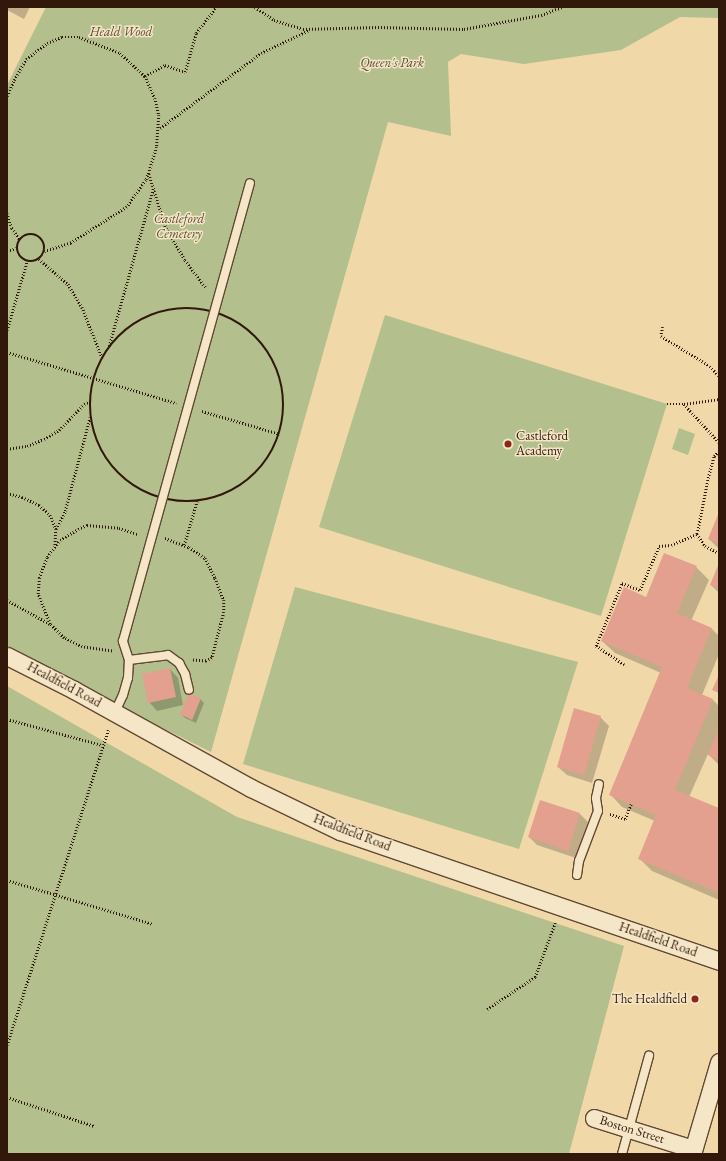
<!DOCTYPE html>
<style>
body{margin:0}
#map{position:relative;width:726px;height:1161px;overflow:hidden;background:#f0d8a9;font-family:"EB Garamond",serif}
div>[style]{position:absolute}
.green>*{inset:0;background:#b3c08d}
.shadow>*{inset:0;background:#0003}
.building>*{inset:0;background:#e4a08e}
.path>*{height:2.5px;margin-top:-1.25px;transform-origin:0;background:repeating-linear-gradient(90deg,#32180a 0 1px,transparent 0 3px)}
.path>.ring{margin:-1.25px;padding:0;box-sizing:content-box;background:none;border:2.5px solid #32180a;border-radius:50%}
.roads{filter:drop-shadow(1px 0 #624832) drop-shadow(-1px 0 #624832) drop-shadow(0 1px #624832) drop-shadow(0 -1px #624832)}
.service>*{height:8px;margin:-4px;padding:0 4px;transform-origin:4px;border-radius:4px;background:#f5e6c7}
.minor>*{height:17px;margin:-8.5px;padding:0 8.5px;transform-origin:8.5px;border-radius:8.5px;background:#f5e6c7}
.dots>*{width:11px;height:11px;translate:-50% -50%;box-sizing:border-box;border:2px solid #f5e6c7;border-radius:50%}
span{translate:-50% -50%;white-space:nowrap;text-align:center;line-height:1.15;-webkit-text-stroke:3px #f5e6c7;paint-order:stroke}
.park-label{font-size:13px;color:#594a31;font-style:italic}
.poi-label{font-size:13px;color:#32180a}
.left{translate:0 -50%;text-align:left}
.right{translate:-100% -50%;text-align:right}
.street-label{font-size:13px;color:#32180a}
.frame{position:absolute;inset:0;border:8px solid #32180a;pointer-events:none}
</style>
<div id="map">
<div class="green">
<div style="clip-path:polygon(46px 7px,719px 7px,719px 18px,680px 17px,621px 50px,524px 64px,461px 54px,448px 62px,451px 136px,388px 122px,211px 752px,114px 704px,7px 645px,7px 85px)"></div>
<div style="clip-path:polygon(385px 315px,667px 404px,601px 616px,319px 527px)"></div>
<div style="clip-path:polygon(679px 428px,695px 434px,688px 455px,672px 449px)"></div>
<div style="clip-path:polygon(295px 587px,578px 662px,519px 849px,243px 764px)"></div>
<div style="clip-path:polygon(7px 686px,237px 817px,624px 946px,569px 1154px,7px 1154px)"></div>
</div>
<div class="shadow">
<div style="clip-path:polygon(7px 7px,30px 7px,24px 19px,7px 10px)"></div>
<div style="clip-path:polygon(719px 515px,719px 549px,709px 539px)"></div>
<div style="clip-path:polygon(719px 566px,719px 593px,711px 585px)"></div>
<div style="clip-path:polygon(696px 567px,709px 580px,691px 621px,712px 629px,719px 636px,719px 654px,702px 695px,713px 700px,719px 706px,719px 765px,708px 754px,689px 797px,719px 809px,719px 900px,652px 871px,639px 858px,655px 821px,622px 807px,610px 794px,661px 673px,615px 653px,602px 641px,646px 598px)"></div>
<div style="clip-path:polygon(170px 669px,178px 678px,183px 705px,157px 711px,149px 702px)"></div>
<div style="clip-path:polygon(200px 699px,204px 703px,196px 723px,185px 718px,181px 714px)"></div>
<div style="clip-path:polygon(600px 717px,609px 726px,592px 783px,567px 775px,558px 767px)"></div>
<div style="clip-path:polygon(580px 814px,588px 822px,576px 858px,537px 845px,529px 837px)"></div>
</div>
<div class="building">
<div style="clip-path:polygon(719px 512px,719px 544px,708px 539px)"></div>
<div style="clip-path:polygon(664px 553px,697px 566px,677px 613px,712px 628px,687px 688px,713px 699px,675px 790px,719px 808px,719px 893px,638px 859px,656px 815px,609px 795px,662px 667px,601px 641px,624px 587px,646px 597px)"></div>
<div style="clip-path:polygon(719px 563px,719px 589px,710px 585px)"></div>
<div style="clip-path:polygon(170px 668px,176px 697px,148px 703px,142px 674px)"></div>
<div style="clip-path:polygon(719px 675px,719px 693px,712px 690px)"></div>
<div style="clip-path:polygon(189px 693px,201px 698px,192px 720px,180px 714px)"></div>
<div style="clip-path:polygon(574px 708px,601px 716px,584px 775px,557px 767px)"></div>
<div style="clip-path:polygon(719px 729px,719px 760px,708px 755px)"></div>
<div style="clip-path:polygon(540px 800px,580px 813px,568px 851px,528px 837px)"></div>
</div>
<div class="path">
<div style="left:255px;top:7px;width:23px;rotate:34deg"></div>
<div style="left:274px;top:20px;width:30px;rotate:17deg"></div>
<div style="left:303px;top:29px;width:75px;rotate:-1.5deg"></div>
<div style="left:378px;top:27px;width:86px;rotate:1.3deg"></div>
<div style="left:464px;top:29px;width:78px;rotate:-10.3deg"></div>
<div style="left:541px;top:15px;width:22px;rotate:-21deg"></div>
<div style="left:145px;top:76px;width:23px;rotate:-29deg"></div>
<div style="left:165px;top:65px;width:21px;rotate:19deg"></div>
<div style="left:185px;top:72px;width:41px;rotate:-74.2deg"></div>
<div style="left:196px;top:33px;width:33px;rotate:-52deg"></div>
<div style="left:7px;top:96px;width:17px;rotate:-66deg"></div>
<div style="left:14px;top:80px;width:24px;rotate:-60deg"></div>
<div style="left:26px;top:59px;width:26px;rotate:-37deg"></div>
<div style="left:47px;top:43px;width:16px;rotate:-22deg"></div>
<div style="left:62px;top:37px;width:17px"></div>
<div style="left:79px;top:37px;width:44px;rotate:21.3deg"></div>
<div style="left:120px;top:53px;width:34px;rotate:43deg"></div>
<div style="left:145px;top:76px;width:24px;rotate:66deg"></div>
<div style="left:155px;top:98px;width:17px;rotate:77deg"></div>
<div style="left:159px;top:115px;width:32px;rotate:94deg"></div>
<div style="left:157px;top:147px;width:35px;rotate:108deg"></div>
<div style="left:146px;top:180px;width:33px;rotate:125deg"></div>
<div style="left:127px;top:207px;width:67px;rotate:147.3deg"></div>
<div style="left:71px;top:243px;width:28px;rotate:162deg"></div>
<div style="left:160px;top:128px;width:126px;rotate:-36.6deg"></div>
<div style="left:261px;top:53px;width:53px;rotate:-25.6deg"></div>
<div style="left:149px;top:174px;width:57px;rotate:72.5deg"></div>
<div style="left:166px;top:228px;width:37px;rotate:59deg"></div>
<div style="left:185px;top:260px;width:35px;rotate:53deg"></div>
<div style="left:7px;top:213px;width:16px;rotate:72deg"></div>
<div style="left:12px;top:228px;width:14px;rotate:56deg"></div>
<div class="ring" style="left:17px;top:234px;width:25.5px;height:25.5px"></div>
<div style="left:7px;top:251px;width:10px;rotate:-17deg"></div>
<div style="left:39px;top:259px;width:38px;rotate:41deg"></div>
<div style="left:68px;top:284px;width:27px;rotate:59deg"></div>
<div style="left:82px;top:307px;width:54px;rotate:68.2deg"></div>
<div class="ring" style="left:90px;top:308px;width:191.5px;height:191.5px"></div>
<div style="left:663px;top:327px;width:9px;rotate:103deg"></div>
<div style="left:661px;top:336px;width:57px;rotate:31.5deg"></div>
<div style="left:710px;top:366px;width:13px;rotate:48deg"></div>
<div style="left:7px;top:330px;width:72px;rotate:-73.8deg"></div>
<div style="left:109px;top:346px;width:163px;rotate:-74.3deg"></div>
<div style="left:7px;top:352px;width:177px;rotate:16.8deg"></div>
<div style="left:667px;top:404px;width:17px"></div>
<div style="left:684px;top:404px;width:35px;rotate:-8deg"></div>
<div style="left:684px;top:404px;width:52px;rotate:47.4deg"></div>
<div style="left:202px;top:411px;width:81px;rotate:16.4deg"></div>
<div style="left:7px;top:449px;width:20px;rotate:-9deg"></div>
<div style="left:27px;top:446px;width:18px;rotate:-22deg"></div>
<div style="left:44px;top:439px;width:17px;rotate:-31deg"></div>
<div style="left:59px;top:430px;width:36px;rotate:-46deg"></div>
<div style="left:84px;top:404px;width:8px;rotate:-23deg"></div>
<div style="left:7px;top:493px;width:16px;rotate:15deg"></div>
<div style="left:22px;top:497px;width:19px;rotate:25deg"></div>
<div style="left:39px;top:505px;width:15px;rotate:42deg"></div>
<div style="left:50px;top:515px;width:15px;rotate:67deg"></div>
<div style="left:56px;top:529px;width:17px;rotate:93deg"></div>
<div style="left:56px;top:529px;width:20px;rotate:-63deg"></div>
<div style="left:65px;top:511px;width:97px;rotate:-75.1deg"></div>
<div style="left:697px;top:534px;width:14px;rotate:56deg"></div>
<div style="left:705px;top:546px;width:16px;rotate:27deg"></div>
<div style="left:165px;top:538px;width:26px;rotate:21deg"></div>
<div style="left:189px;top:547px;width:19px;rotate:35deg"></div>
<div style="left:205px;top:558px;width:22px;rotate:63deg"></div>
<div style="left:215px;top:578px;width:24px;rotate:68deg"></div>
<div style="left:224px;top:600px;width:12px;rotate:90deg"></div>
<div style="left:224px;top:612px;width:48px;rotate:104.6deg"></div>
<div style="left:212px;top:658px;width:7px;rotate:153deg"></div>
<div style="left:206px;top:661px;width:13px;rotate:-176deg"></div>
<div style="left:184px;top:545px;width:46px;rotate:-73.5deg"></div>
<div style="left:7px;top:600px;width:49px;rotate:29.2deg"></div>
<div style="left:112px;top:651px;width:30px;rotate:-172deg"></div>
<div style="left:82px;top:647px;width:20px;rotate:-153deg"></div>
<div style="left:64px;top:638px;width:20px;rotate:-135deg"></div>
<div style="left:50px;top:624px;width:32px;rotate:-112deg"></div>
<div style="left:38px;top:594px;width:16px;rotate:-86deg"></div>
<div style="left:39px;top:578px;width:22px;rotate:-69deg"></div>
<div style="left:47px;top:557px;width:21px;rotate:-53deg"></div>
<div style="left:60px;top:540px;width:21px;rotate:-31deg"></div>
<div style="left:78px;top:529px;width:10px;rotate:-24deg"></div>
<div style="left:87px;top:525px;width:32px;rotate:5deg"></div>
<div style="left:119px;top:528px;width:20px;rotate:18deg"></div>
<div style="left:624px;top:665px;width:34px;rotate:-146deg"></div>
<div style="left:596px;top:646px;width:68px;rotate:-67.6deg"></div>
<div style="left:622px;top:583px;width:19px;rotate:21deg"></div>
<div style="left:640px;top:590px;width:48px;rotate:-66.6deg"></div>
<div style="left:659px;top:546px;width:12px;rotate:-5deg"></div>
<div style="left:671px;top:545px;width:28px;rotate:-23deg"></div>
<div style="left:697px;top:534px;width:57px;rotate:-78.9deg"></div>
<div style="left:708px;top:478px;width:23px;rotate:-75deg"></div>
<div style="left:714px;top:456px;width:7px;rotate:-45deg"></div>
<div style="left:7px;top:719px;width:98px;rotate:15.3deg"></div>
<div style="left:610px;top:814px;width:16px;rotate:18deg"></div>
<div style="left:625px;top:819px;width:16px;rotate:-68deg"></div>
<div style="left:7px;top:880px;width:152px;rotate:16.8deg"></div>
<div style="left:487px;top:1009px;width:58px;rotate:-33.7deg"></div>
<div style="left:535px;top:977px;width:58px;rotate:-69.7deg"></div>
<div style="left:7px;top:1045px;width:331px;rotate:-72.2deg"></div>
<div style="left:7px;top:1097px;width:92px;rotate:18.4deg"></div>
</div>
<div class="roads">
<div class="service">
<div style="left:129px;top:660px;width:39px;rotate:-7deg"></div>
<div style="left:168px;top:655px;width:14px;rotate:36deg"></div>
<div style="left:179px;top:663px;width:13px;rotate:61deg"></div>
<div style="left:185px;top:674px;width:16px;rotate:76deg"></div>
<div style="left:115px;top:712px;width:19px;rotate:-65deg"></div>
<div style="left:123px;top:695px;width:18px;rotate:-74deg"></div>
<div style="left:128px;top:678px;width:18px;rotate:-87deg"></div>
<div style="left:129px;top:660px;width:20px;rotate:-108deg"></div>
<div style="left:123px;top:641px;width:475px;rotate:-74.5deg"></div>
<div style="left:577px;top:875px;width:14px;rotate:-82deg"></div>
<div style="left:579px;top:861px;width:53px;rotate:-69.2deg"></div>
<div style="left:598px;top:811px;width:13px;rotate:-99deg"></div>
<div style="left:596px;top:798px;width:14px;rotate:-78deg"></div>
<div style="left:622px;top:1154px;width:102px;rotate:-74.6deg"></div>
</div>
<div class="minor">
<div style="left:7px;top:656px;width:75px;rotate:26.9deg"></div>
<div style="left:74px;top:690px;width:202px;rotate:29deg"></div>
<div style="left:251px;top:788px;width:99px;rotate:25.8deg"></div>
<div style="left:340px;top:831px;width:401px;rotate:18.9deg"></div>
<div style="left:594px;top:1118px;width:104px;rotate:17.4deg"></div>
<div style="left:692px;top:1154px;width:96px;rotate:-73.6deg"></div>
</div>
</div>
<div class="dots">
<div style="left:508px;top:444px;background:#8f2418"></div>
<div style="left:695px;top:999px;background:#8f2418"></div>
</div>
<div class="park-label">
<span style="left:121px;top:32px">Heald Wood</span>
<span style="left:392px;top:63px">Queen's Park</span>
<span style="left:179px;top:227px">Castleford<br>Cemetery</span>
</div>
<div class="poi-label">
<span class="left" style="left:516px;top:444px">Castleford<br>Academy</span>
<span class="right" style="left:687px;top:999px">The Healdfield</span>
</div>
<div class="street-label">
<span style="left:64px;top:685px;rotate:28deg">Healdfield Road</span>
<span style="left:352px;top:833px;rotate:21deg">Healdfield Road</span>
<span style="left:658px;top:940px;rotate:19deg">Healdfield Road</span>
<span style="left:632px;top:1130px;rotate:17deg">Boston Street</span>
</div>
<div class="frame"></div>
</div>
